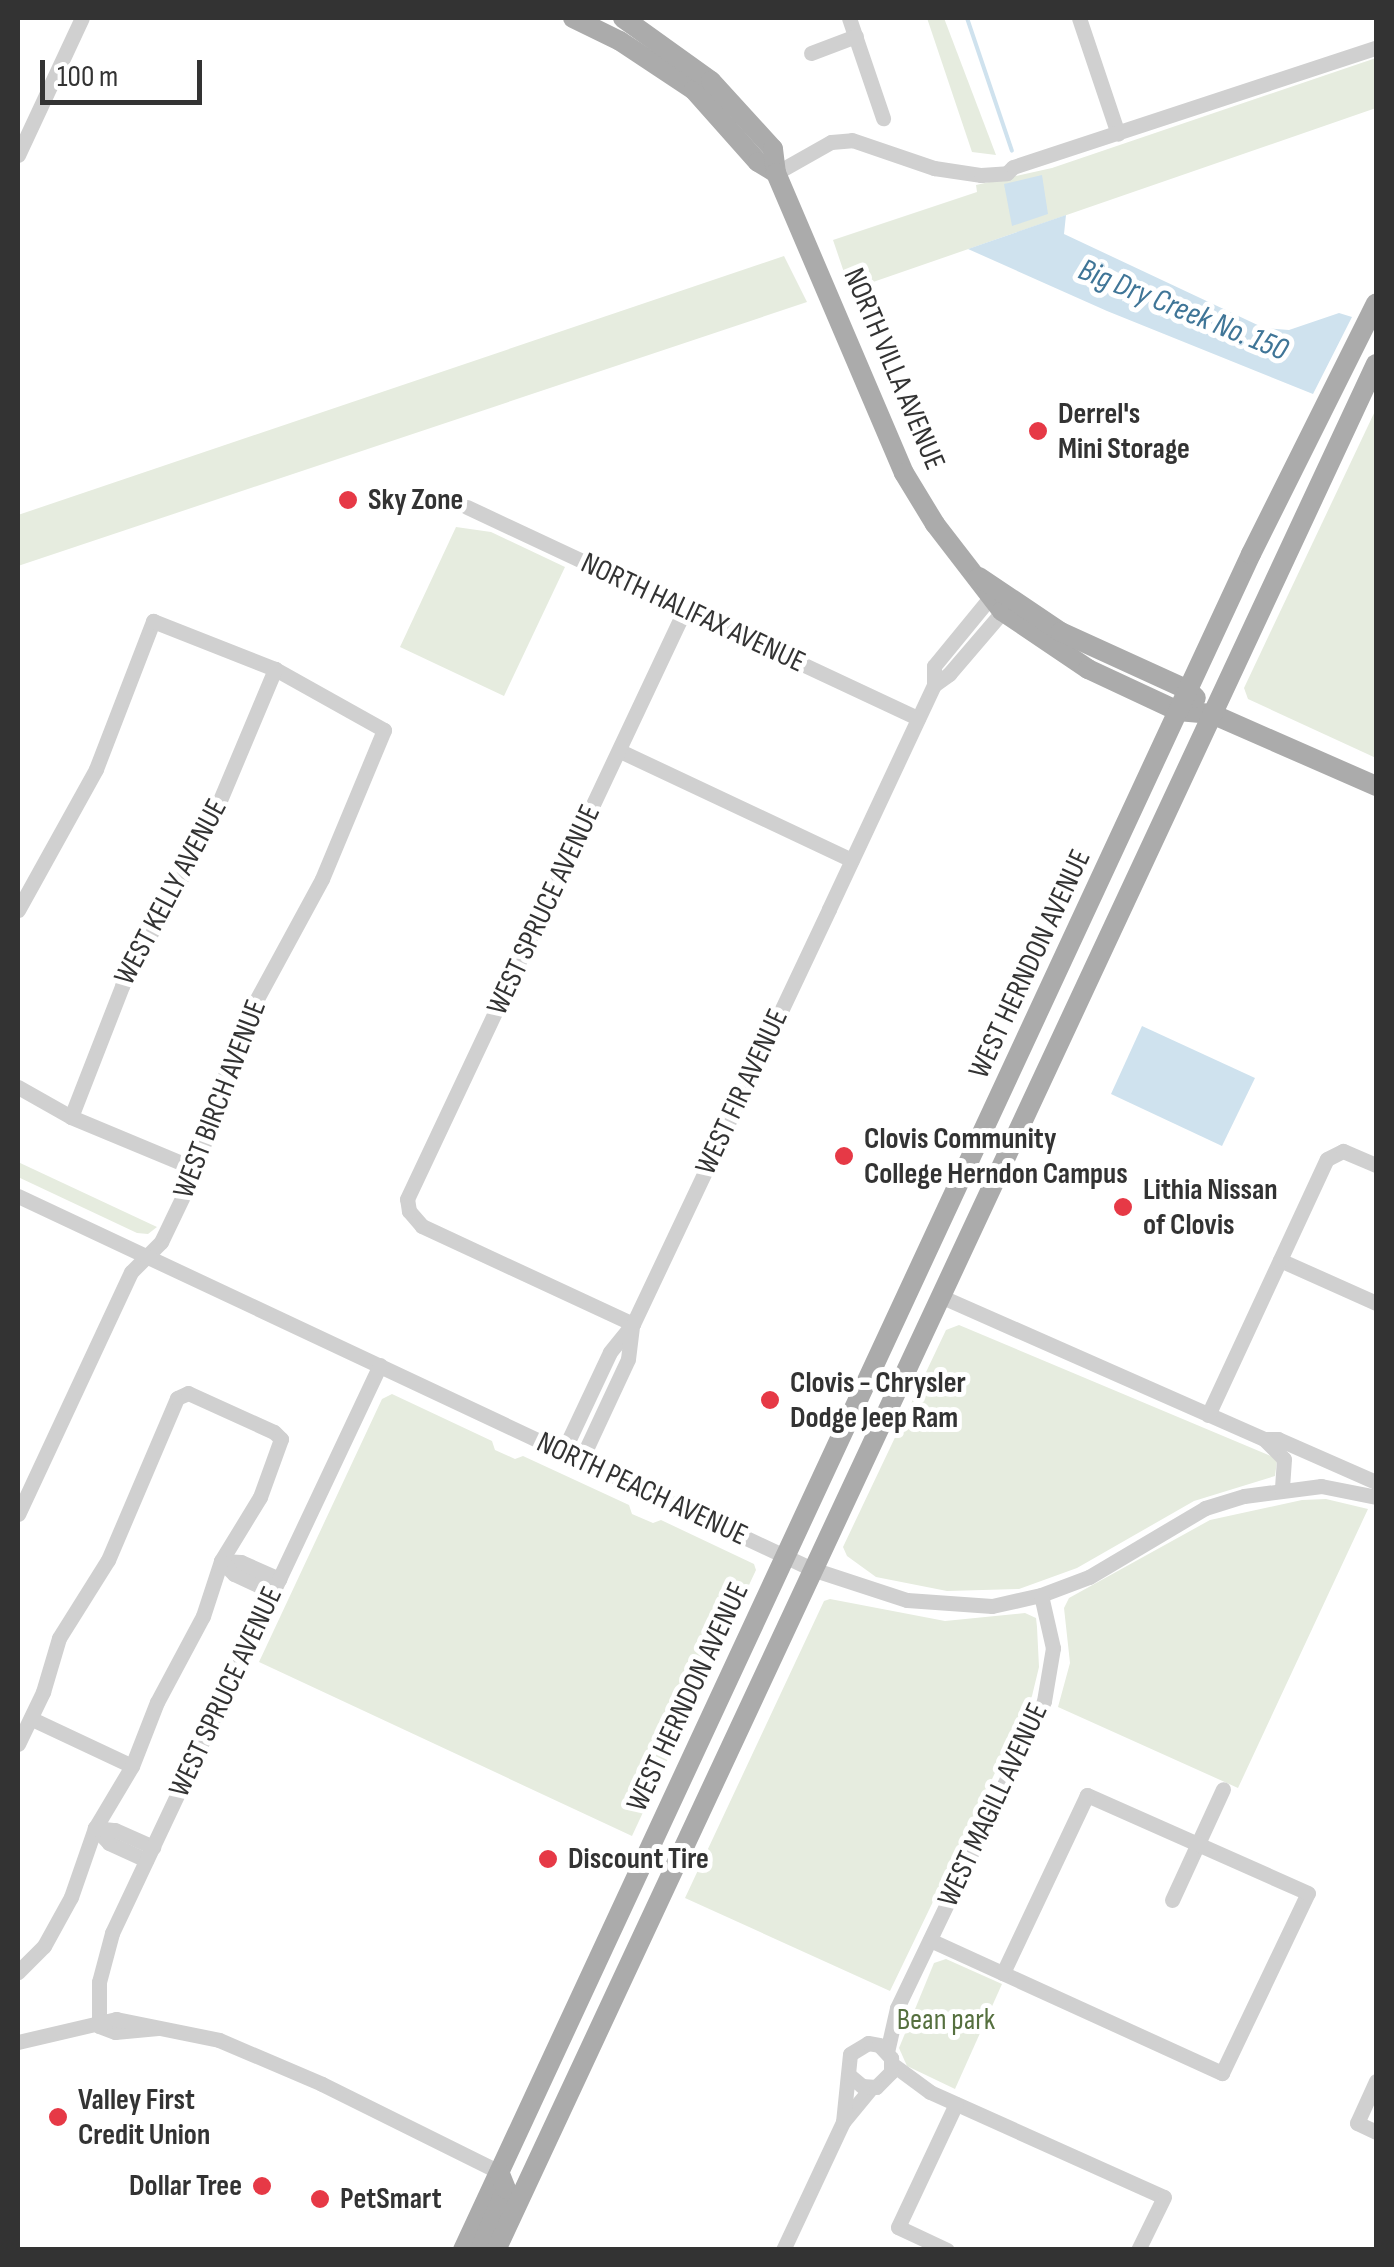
<!DOCTYPE html>
<style>
body{margin:0}
#map{position:relative;width:1394px;height:2267px;overflow:hidden;background:#fff;font-family:"Sofia Sans Condensed",sans-serif}
div>[style]{position:absolute}
.green>*{inset:0;background:#e6ecdf}
.water>*{inset:0;background:#cfe2ee}
.stream>*{height:4px;margin:-2px;padding:0 2px;transform-origin:2px;border-radius:2px;background:#cfe2ee}
.minor>*{height:15px;margin:-7.5px;padding:0 7.5px;transform-origin:7.5px;border-radius:7.5px;background:#d0d0d0}
.major>*{height:20px;margin:-10px;padding:0 10px;transform-origin:10px;border-radius:10px;background:#ababab}
.dots>*{width:28px;height:28px;translate:-50% -50%;box-sizing:border-box;border:5px solid #fff;border-radius:50%}
span{translate:-50% -50%;white-space:nowrap;text-align:center;line-height:1.15;-webkit-text-stroke:10px #fff;paint-order:stroke}
.street-label{font-size:30px;color:#333}
.poi-label{font-size:30px;color:#333;font-weight:700}
.left{translate:0 -50%;text-align:left}
.right{translate:-100% -50%;text-align:right}
.park-label{font-size:30px;color:#56703f}
.water-label{font-size:32px;color:#3f7597;font-style:italic}
.frame{position:absolute;inset:0;border:20px solid #333;pointer-events:none}
.scale{position:absolute;left:40px;top:60px;width:162px;height:45px;box-sizing:border-box;border:5px solid #333;border-top:0;padding-left:12px;font-size:30px;line-height:35px;white-space:nowrap;color:#333;-webkit-text-stroke:8px #fff;paint-order:stroke}
</style>
<div id="map">
<div class="green">
<div style="clip-path:polygon(927px 18px,944px 18px,996px 155px,972px 152px)"></div>
<div style="clip-path:polygon(1376px 58px,1376px 108px,850px 290px,833px 240px,977px 192px,976px 185px,1052px 168px)"></div>
<div style="clip-path:polygon(784px 256px,807px 302px,18px 566px,18px 515px)"></div>
<div style="clip-path:polygon(1376px 409px,1376px 758px,1248px 699px,1244px 688px)"></div>
<div style="clip-path:polygon(456px 527px,491px 532px,565px 567px,504px 696px,400px 647px)"></div>
<div style="clip-path:polygon(18px 1162px,157px 1227px,148px 1234px,137px 1233px,18px 1177px)"></div>
<div style="clip-path:polygon(959px 1325px,1273px 1457px,1277px 1461px,1275px 1476px,1194px 1501px,1077px 1568px,1019px 1589px,947px 1591px,876px 1577px,847px 1556px,843px 1547px,946px 1330px)"></div>
<div style="clip-path:polygon(392px 1394px,492px 1441px,495px 1450px,515px 1459px,523px 1456px,629px 1505px,632px 1514px,653px 1523px,661px 1520px,754px 1564px,756px 1570px,632px 1836px,259px 1662px,382px 1399px)"></div>
<div style="clip-path:polygon(1326px 1499px,1368px 1509px,1238px 1788px,1058px 1707px,1070px 1663px,1064px 1608px,1069px 1598px,1210px 1520px,1302px 1500px)"></div>
<div style="clip-path:polygon(830px 1599px,945px 1621px,1025px 1613px,1036px 1618px,1037px 1627px,1039px 1667px,1032px 1696px,890px 1991px,685px 1898px,824px 1601px)"></div>
<div style="clip-path:polygon(946px 1959px,1002px 1984px,955px 2089px,907px 2066px,899px 2048px,934px 1963px)"></div>
</div>
<div class="water">
<div style="clip-path:polygon(1042px 175px,1048px 214px,1012px 226px,1004px 184px)"></div>
<div style="clip-path:polygon(1066px 215px,1064px 234px,1264px 328px,1289px 330px,1339px 313px,1352px 317px,1313px 394px,1107px 311px,968px 249px)"></div>
<div style="clip-path:polygon(1142px 1026px,1255px 1078px,1222px 1146px,1111px 1094px)"></div>
</div>
<div class="stream">
<div style="left:967px;top:18px;width:140px;rotate:71.3deg"></div>
</div>
<div class="minor">
<div style="left:849px;top:18px;width:106px;rotate:71.2deg"></div>
<div style="left:1079px;top:18px;width:122px;rotate:71.4deg"></div>
<div style="left:811px;top:53px;width:48px;rotate:-20.7deg"></div>
<div style="left:18px;top:155px;width:151px;rotate:-65deg"></div>
<div style="left:776px;top:173px;width:63px;rotate:-29.4deg"></div>
<div style="left:831px;top:142px;width:21px;rotate:-5deg"></div>
<div style="left:852px;top:140px;width:87px;rotate:18.9deg"></div>
<div style="left:934px;top:168px;width:48px;rotate:8.5deg"></div>
<div style="left:981px;top:175px;width:26px;rotate:-4deg"></div>
<div style="left:1007px;top:173px;width:8px;rotate:-45deg"></div>
<div style="left:1013px;top:167px;width:382px;rotate:-18.2deg"></div>
<div style="left:467px;top:507px;width:498px;rotate:25.1deg"></div>
<div style="left:934px;top:685px;width:19px;rotate:-36deg"></div>
<div style="left:949px;top:674px;width:92px;rotate:-49.4deg"></div>
<div style="left:620px;top:751px;width:256px;rotate:25.2deg"></div>
<div style="left:18px;top:910px;width:161px;rotate:-61deg"></div>
<div style="left:96px;top:769px;width:159px;rotate:-68.9deg"></div>
<div style="left:153px;top:621px;width:131px;rotate:21.5deg"></div>
<div style="left:275px;top:669px;width:125px;rotate:29.2deg"></div>
<div style="left:384px;top:730px;width:161px;rotate:112.6deg"></div>
<div style="left:322px;top:879px;width:176px;rotate:118.5deg"></div>
<div style="left:238px;top:1034px;width:141px;rotate:107.3deg"></div>
<div style="left:196px;top:1169px;width:81px;rotate:115.6deg"></div>
<div style="left:161px;top:1242px;width:42px;rotate:135deg"></div>
<div style="left:131px;top:1272px;width:267px;rotate:115deg"></div>
<div style="left:18px;top:1087px;width:61px;rotate:29.5deg"></div>
<div style="left:71px;top:1117px;width:135px;rotate:22.6deg"></div>
<div style="left:71px;top:1117px;width:141px;rotate:-68.7deg"></div>
<div style="left:122px;top:986px;width:177px;rotate:-61.3deg"></div>
<div style="left:207px;top:831px;width:176px;rotate:-67.2deg"></div>
<div style="left:18px;top:1196px;width:877px;rotate:25.16deg"></div>
<div style="left:812px;top:1569px;width:100px;rotate:18.1deg"></div>
<div style="left:907px;top:1600px;width:85px;rotate:4deg"></div>
<div style="left:992px;top:1606px;width:50px;rotate:-12.7deg"></div>
<div style="left:1041px;top:1595px;width:51px;rotate:-20.6deg"></div>
<div style="left:1089px;top:1577px;width:135px;rotate:-30.7deg"></div>
<div style="left:1205px;top:1508px;width:41px;rotate:-17.1deg"></div>
<div style="left:1244px;top:1496px;width:78px;rotate:-7.4deg"></div>
<div style="left:1321px;top:1486px;width:56px;rotate:11.3deg"></div>
<div style="left:1280px;top:1260px;width:105px;rotate:24.1deg"></div>
<div style="left:940px;top:1296px;width:354px;rotate:23.8deg"></div>
<div style="left:1264px;top:1439px;width:14px"></div>
<div style="left:1278px;top:1439px;width:107px;rotate:23.7deg"></div>
<div style="left:633px;top:1324px;width:233px;rotate:-155.1deg"></div>
<div style="left:422px;top:1226px;width:20px;rotate:-131deg"></div>
<div style="left:409px;top:1211px;width:12px;rotate:-99deg"></div>
<div style="left:407px;top:1199px;width:652px;rotate:-64.77deg"></div>
<div style="left:1208px;top:1415px;width:282px;rotate:-65.1deg"></div>
<div style="left:1327px;top:1159px;width:18px;rotate:-27deg"></div>
<div style="left:1343px;top:1151px;width:36px;rotate:23deg"></div>
<div style="left:1264px;top:1439px;width:28px;rotate:45deg"></div>
<div style="left:1284px;top:1459px;width:30px;rotate:94deg"></div>
<div style="left:563px;top:1452px;width:110px;rotate:-64.8deg"></div>
<div style="left:610px;top:1352px;width:36px;rotate:-51deg"></div>
<div style="left:633px;top:1324px;width:459px;rotate:-64.7deg"></div>
<div style="left:829px;top:909px;width:247px;rotate:-64.9deg"></div>
<div style="left:934px;top:685px;width:19px;rotate:-90deg"></div>
<div style="left:934px;top:666px;width:99px;rotate:-50.7deg"></div>
<div style="left:581px;top:1460px;width:111px;rotate:-65deg"></div>
<div style="left:628px;top:1359px;width:31px;rotate:-83deg"></div>
<div style="left:273px;top:1592px;width:43px;rotate:-155.2deg"></div>
<div style="left:234px;top:1574px;width:18px;rotate:-135deg"></div>
<div style="left:221px;top:1561px;width:20px;rotate:3deg"></div>
<div style="left:241px;top:1562px;width:42px;rotate:24.1deg"></div>
<div style="left:32px;top:1719px;width:110px;rotate:25.2deg"></div>
<div style="left:18px;top:1744px;width:58px;rotate:-64.3deg"></div>
<div style="left:43px;top:1692px;width:56px;rotate:-73.5deg"></div>
<div style="left:59px;top:1638px;width:92px;rotate:-57.9deg"></div>
<div style="left:108px;top:1560px;width:176px;rotate:-66.9deg"></div>
<div style="left:177px;top:1398px;width:12px;rotate:-24deg"></div>
<div style="left:188px;top:1393px;width:94px;rotate:24.4deg"></div>
<div style="left:274px;top:1432px;width:10px;rotate:45deg"></div>
<div style="left:281px;top:1439px;width:62px;rotate:109.9deg"></div>
<div style="left:260px;top:1497px;width:75px;rotate:121.4deg"></div>
<div style="left:221px;top:1561px;width:58px;rotate:108.1deg"></div>
<div style="left:203px;top:1616px;width:98px;rotate:118.1deg"></div>
<div style="left:157px;top:1702px;width:69px;rotate:111.3deg"></div>
<div style="left:132px;top:1766px;width:72px;rotate:120.8deg"></div>
<div style="left:95px;top:1828px;width:73px;rotate:109.2deg"></div>
<div style="left:71px;top:1897px;width:56px;rotate:118.9deg"></div>
<div style="left:44px;top:1946px;width:37px;rotate:135deg"></div>
<div style="left:146px;top:1860px;width:41px;rotate:-155.3deg"></div>
<div style="left:109px;top:1843px;width:21px;rotate:-133deg"></div>
<div style="left:95px;top:1828px;width:20px;rotate:6deg"></div>
<div style="left:115px;top:1830px;width:42px;rotate:24.1deg"></div>
<div style="left:1172px;top:1900px;width:122px;rotate:-65.3deg"></div>
<div style="left:930px;top:1940px;width:321px;rotate:24.5deg"></div>
<div style="left:1222px;top:2073px;width:199px;rotate:-64.5deg"></div>
<div style="left:1308px;top:1893px;width:242px;rotate:-156.1deg"></div>
<div style="left:1087px;top:1795px;width:197px;rotate:115.3deg"></div>
<div style="left:99px;top:2026px;width:44px;rotate:-90deg"></div>
<div style="left:99px;top:1982px;width:51px;rotate:-75.1deg"></div>
<div style="left:112px;top:1933px;width:628px;rotate:-64.74deg"></div>
<div style="left:99px;top:2026px;width:17px;rotate:21deg"></div>
<div style="left:115px;top:2032px;width:43px;rotate:-5.3deg"></div>
<div style="left:18px;top:2042px;width:101px;rotate:-13.2deg"></div>
<div style="left:116px;top:2019px;width:105px;rotate:11.5deg"></div>
<div style="left:219px;top:2040px;width:112px;rotate:23.1deg"></div>
<div style="left:322px;top:2084px;width:198px;rotate:26.4deg"></div>
<div style="left:887px;top:2052px;width:45px;rotate:-77.2deg"></div>
<div style="left:897px;top:2008px;width:340px;rotate:-64.4deg"></div>
<div style="left:1044px;top:1701px;width:54px;rotate:-80.4deg"></div>
<div style="left:1053px;top:1648px;width:54px;rotate:-102.8deg"></div>
<div style="left:892px;top:2064px;width:47px;rotate:36.4deg"></div>
<div style="left:930px;top:2092px;width:256px;rotate:24.2deg"></div>
<div style="left:1164px;top:2197px;width:59px;rotate:116.1deg"></div>
<div style="left:1376px;top:2081px;width:46px;rotate:114.3deg"></div>
<div style="left:1357px;top:2123px;width:21px;rotate:25deg"></div>
<div style="left:843px;top:2122px;width:44px;rotate:-50.5deg"></div>
<div style="left:783px;top:2250px;width:141px;rotate:-64.9deg"></div>
<div style="left:843px;top:2122px;width:68px;rotate:-84.1deg"></div>
<div style="left:850px;top:2054px;width:21px;rotate:-31deg"></div>
<div style="left:868px;top:2043px;width:11px;rotate:10deg"></div>
<div style="left:879px;top:2045px;width:18px;rotate:47deg"></div>
<div style="left:891px;top:2058px;width:14px;rotate:90deg"></div>
<div style="left:891px;top:2072px;width:21px;rotate:135deg"></div>
<div style="left:876px;top:2087px;width:14px;rotate:-176deg"></div>
<div style="left:862px;top:2086px;width:16px;rotate:-140deg"></div>
<div style="left:947px;top:2250px;width:54px;rotate:-154.9deg"></div>
<div style="left:898px;top:2227px;width:136px;rotate:-64.8deg"></div>
</div>
<div class="major">
<div style="left:573px;top:18px;width:52px;rotate:26.1deg"></div>
<div style="left:620px;top:41px;width:89px;rotate:33.5deg"></div>
<div style="left:694px;top:90px;width:96px;rotate:48.4deg"></div>
<div style="left:758px;top:162px;width:21px;rotate:31deg"></div>
<div style="left:623px;top:18px;width:108px;rotate:35.6deg"></div>
<div style="left:711px;top:81px;width:92px;rotate:47.6deg"></div>
<div style="left:773px;top:149px;width:24px;rotate:83deg"></div>
<div style="left:776px;top:173px;width:326px;rotate:66.9deg"></div>
<div style="left:904px;top:473px;width:60px;rotate:58.7deg"></div>
<div style="left:935px;top:524px;width:110px;rotate:52.4deg"></div>
<div style="left:1002px;top:611px;width:104px;rotate:34deg"></div>
<div style="left:1088px;top:669px;width:99px;rotate:25deg"></div>
<div style="left:1178px;top:711px;width:34px;rotate:5deg"></div>
<div style="left:1212px;top:714px;width:179px;rotate:23.7deg"></div>
<div style="left:979px;top:577px;width:99px;rotate:33.9deg"></div>
<div style="left:1061px;top:632px;width:140px;rotate:24.5deg"></div>
<div style="left:1188px;top:690px;width:11px;rotate:45deg"></div>
<div style="left:463px;top:2250px;width:1870px;rotate:-65.08deg"></div>
<div style="left:1251px;top:554px;width:280px;rotate:-63.5deg"></div>
<div style="left:480px;top:2250px;width:66px;rotate:-66.9deg"></div>
<div style="left:506px;top:2189px;width:18px;rotate:-112deg"></div>
<div style="left:496px;top:2250px;width:2081px;rotate:-64.99deg"></div>
</div>
<div class="dots">
<div style="left:1038px;top:431px;background:#e63946"></div>
<div style="left:348px;top:500px;background:#e63946"></div>
<div style="left:844px;top:1156px;background:#e63946"></div>
<div style="left:1123px;top:1207px;background:#e63946"></div>
<div style="left:770px;top:1400px;background:#e63946"></div>
<div style="left:548px;top:1859px;background:#e63946"></div>
<div style="left:58px;top:2117px;background:#e63946"></div>
<div style="left:262px;top:2186px;background:#e63946"></div>
<div style="left:320px;top:2199px;background:#e63946"></div>
</div>
<div class="street-label">
<span style="left:894px;top:369px;rotate:67deg">NORTH VILLA AVENUE</span>
<span style="left:693px;top:613px;rotate:25deg">NORTH HALIFAX AVENUE</span>
<span style="left:171px;top:892px;rotate:-62deg">WEST KELLY AVENUE</span>
<span style="left:544px;top:910px;rotate:-65deg">WEST SPRUCE AVENUE</span>
<span style="left:1030px;top:964px;rotate:-65deg">WEST HERNDON AVENUE</span>
<span style="left:742px;top:1092px;rotate:-65deg">WEST FIR AVENUE</span>
<span style="left:220px;top:1099px;rotate:-69deg">WEST BIRCH AVENUE</span>
<span style="left:642px;top:1489px;rotate:25deg">NORTH PEACH AVENUE</span>
<span style="left:226px;top:1692px;rotate:-65deg">WEST SPRUCE AVENUE</span>
<span style="left:688px;top:1697px;rotate:-65deg">WEST HERNDON AVENUE</span>
<span style="left:993px;top:1805px;rotate:-65deg">WEST MAGILL AVENUE</span>
</div>
<div class="poi-label">
<span class="left" style="left:1058px;top:431px">Derrel's<br>Mini Storage</span>
<span class="left" style="left:368px;top:500px">Sky Zone</span>
<span class="left" style="left:864px;top:1156px">Clovis Community<br>College Herndon Campus</span>
<span class="left" style="left:1143px;top:1207px">Lithia Nissan<br>of Clovis</span>
<span class="left" style="left:790px;top:1400px">Clovis - Chrysler<br>Dodge Jeep Ram</span>
<span class="left" style="left:568px;top:1859px">Discount Tire</span>
<span class="left" style="left:78px;top:2117px">Valley First<br>Credit Union</span>
<span class="right" style="left:242px;top:2186px">Dollar Tree</span>
<span class="left" style="left:340px;top:2199px">PetSmart</span>
</div>
<div class="park-label">
<span style="left:946px;top:2020px">Bean park</span>
</div>
<div class="water-label">
<span style="left:1183px;top:311px;rotate:22deg">Big Dry Creek No. 150</span>
</div>
<div class="frame"></div>
<div class="scale">100 m</div>
</div>
